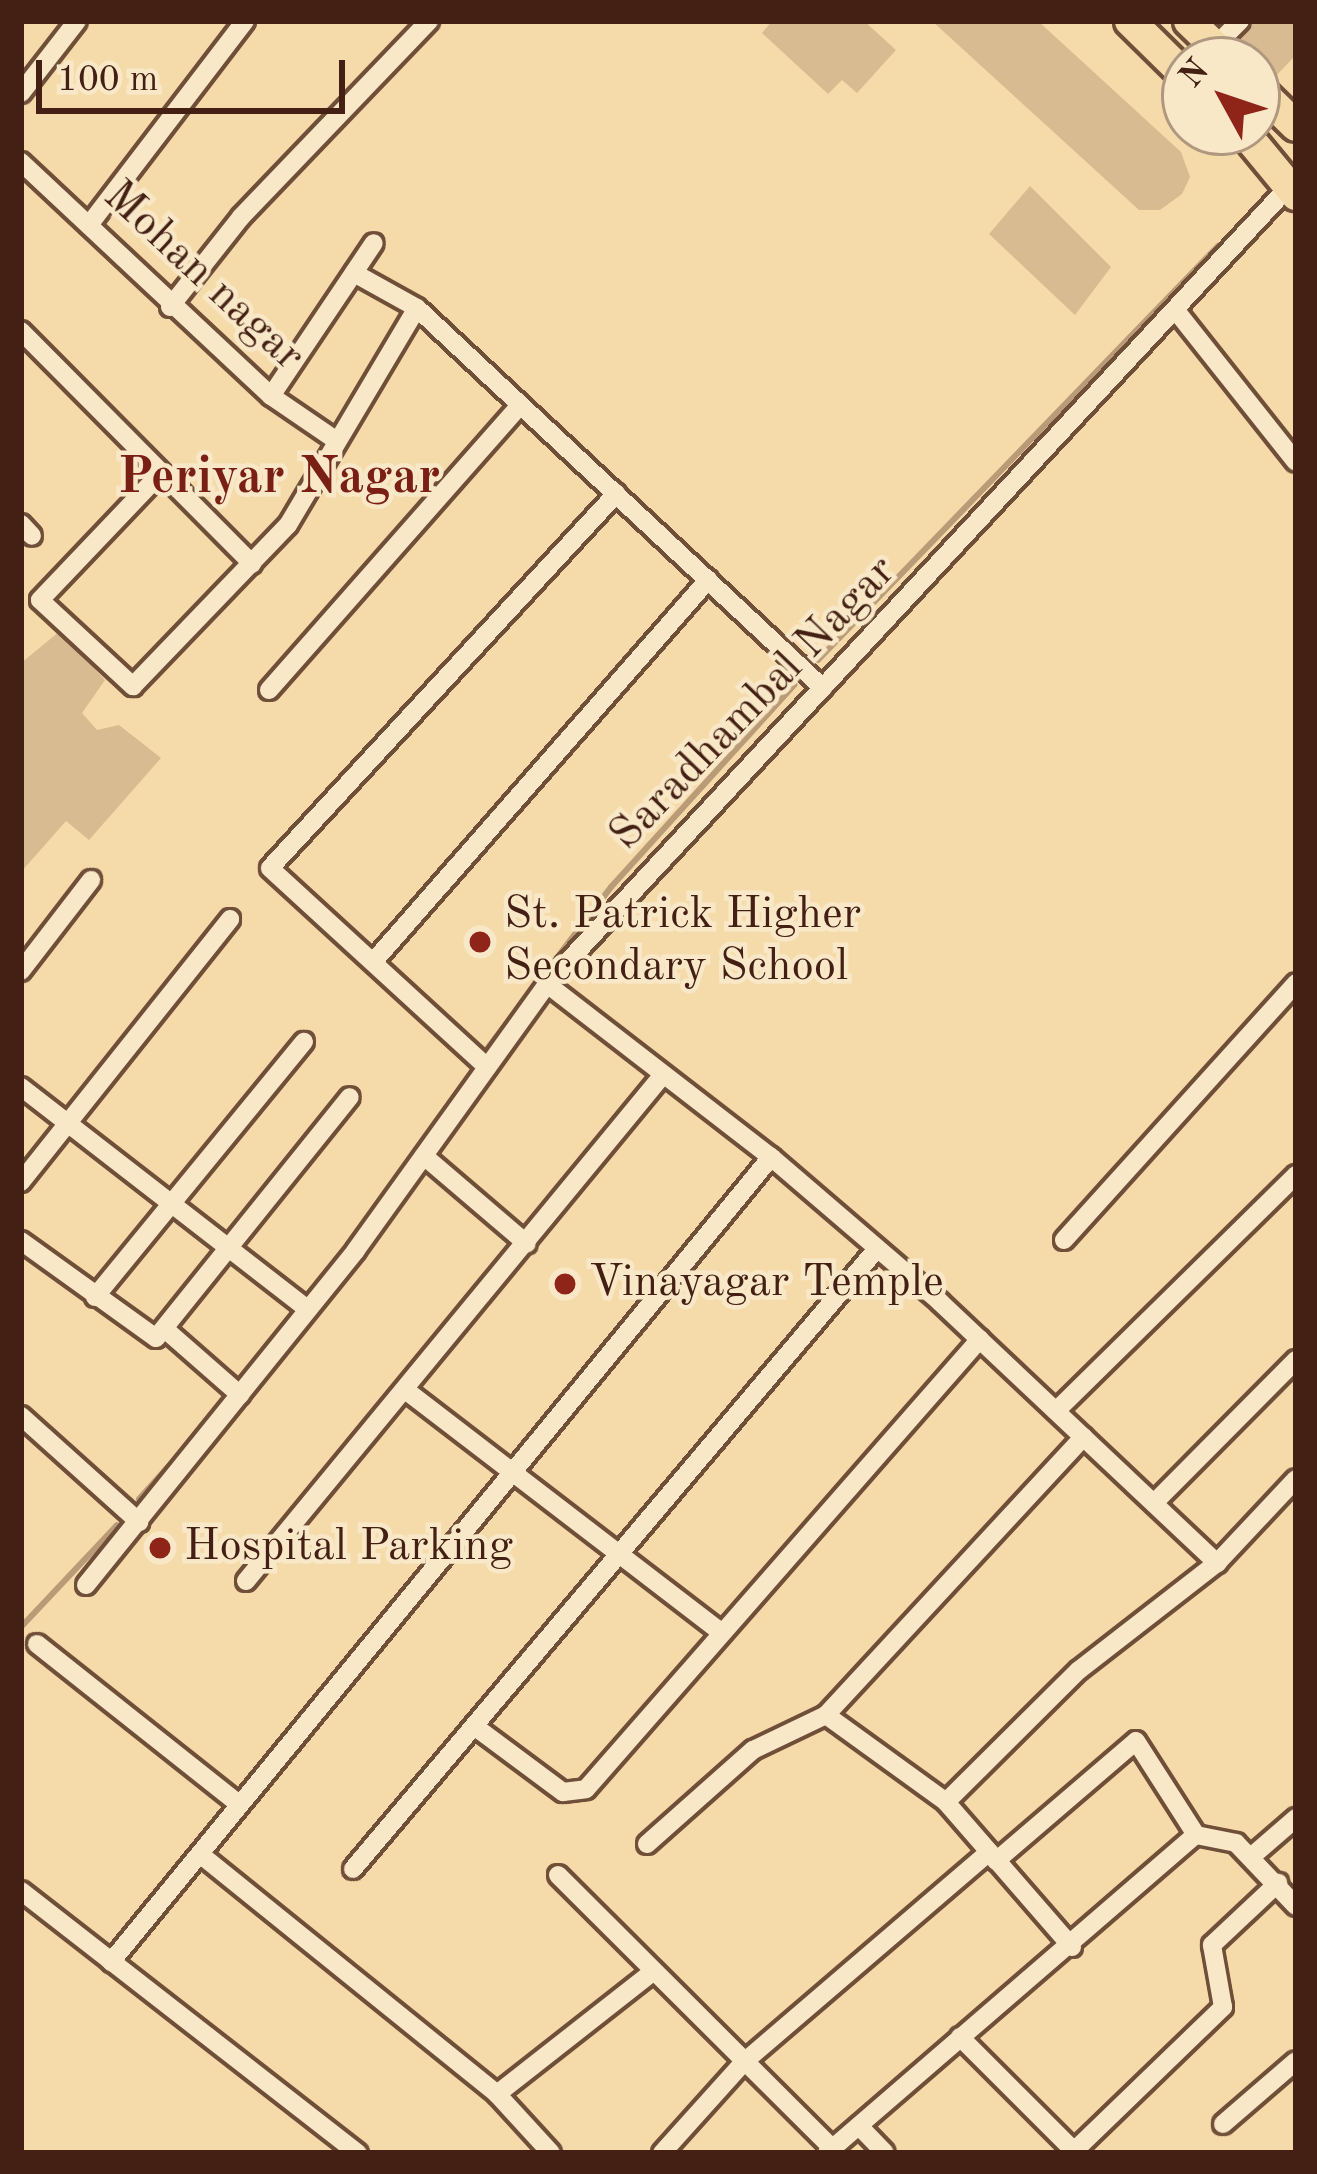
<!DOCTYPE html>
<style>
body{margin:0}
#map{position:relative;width:1317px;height:2174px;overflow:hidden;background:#f6dbaa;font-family:"Old Standard TT",serif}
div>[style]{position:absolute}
.green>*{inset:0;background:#d8bb90}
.stream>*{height:6px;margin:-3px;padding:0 3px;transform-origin:3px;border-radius:3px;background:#b99b77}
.roads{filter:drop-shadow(3px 0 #704f39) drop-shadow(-3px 0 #704f39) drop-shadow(0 3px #704f39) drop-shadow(0 -3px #704f39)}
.minor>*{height:18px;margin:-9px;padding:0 9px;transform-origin:9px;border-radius:9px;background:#f9e8c8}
.trunk>*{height:30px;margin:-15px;padding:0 15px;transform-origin:15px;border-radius:15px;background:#f6dbaa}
.dots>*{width:33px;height:33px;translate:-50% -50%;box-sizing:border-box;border:6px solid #f9e8c8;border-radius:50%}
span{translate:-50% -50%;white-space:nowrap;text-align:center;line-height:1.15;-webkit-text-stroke:9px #f9e8c8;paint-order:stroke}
.street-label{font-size:45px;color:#432013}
.poi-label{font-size:45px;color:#432013}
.left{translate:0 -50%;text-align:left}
.quarter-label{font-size:51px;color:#7a1f14;font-weight:700}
.frame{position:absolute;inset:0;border:24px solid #432013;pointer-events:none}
.north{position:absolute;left:1161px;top:36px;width:120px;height:120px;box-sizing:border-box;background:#f9e8c8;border:3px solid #b09880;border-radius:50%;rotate:310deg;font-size:33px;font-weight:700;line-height:48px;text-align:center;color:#432013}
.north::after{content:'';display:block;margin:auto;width:42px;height:54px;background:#8f2418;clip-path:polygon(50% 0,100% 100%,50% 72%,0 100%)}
.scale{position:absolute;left:36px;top:60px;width:309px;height:54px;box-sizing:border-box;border:6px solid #432013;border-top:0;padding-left:15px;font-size:36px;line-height:42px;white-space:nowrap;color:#432013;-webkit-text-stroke:9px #f9e8c8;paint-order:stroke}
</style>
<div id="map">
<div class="green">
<div style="clip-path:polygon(772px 21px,864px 21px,896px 50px,857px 93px,842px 80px,828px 94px,762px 33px)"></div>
<div style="clip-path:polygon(932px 21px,1038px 21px,1181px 152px,1190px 177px,1182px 194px,1160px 210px,1139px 210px)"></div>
<div style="clip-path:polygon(1255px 21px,1296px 21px,1296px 55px,1269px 83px,1257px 60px,1233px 44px)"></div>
<div style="clip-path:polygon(1030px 186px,1111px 267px,1075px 315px,989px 234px)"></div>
<div style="clip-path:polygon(60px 631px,105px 680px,82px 713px,97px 730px,119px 725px,161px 758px,89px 840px,66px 821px,21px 872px,21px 663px)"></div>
</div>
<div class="stream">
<div style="left:818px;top:660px;width:576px;rotate:-45.99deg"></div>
<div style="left:486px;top:1050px;width:205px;rotate:-52.5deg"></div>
<div style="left:611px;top:887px;width:273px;rotate:-47.8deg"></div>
<div style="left:461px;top:1088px;width:22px;rotate:-54deg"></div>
<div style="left:139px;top:1499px;width:69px;rotate:-48deg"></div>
<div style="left:21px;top:1627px;width:140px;rotate:-46.7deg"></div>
</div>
<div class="roads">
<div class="minor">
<div style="left:1215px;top:46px;width:35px;rotate:-45deg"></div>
<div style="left:21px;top:93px;width:91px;rotate:-52.1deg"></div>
<div style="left:21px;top:162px;width:342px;rotate:43.1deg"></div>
<div style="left:271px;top:396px;width:80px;rotate:34.3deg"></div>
<div style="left:89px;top:225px;width:257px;rotate:-52.6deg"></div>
<div style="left:354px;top:273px;width:72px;rotate:29.1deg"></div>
<div style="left:417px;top:308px;width:556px;rotate:43.11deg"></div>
<div style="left:170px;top:307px;width:115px;rotate:-51.7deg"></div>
<div style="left:241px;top:217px;width:272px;rotate:-46.2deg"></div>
<div style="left:1177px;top:312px;width:191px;rotate:51.6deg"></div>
<div style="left:21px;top:331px;width:328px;rotate:45.2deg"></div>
<div style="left:271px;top:396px;width:184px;rotate:-56.1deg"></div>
<div style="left:160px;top:474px;width:174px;rotate:133.6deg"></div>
<div style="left:40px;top:600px;width:127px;rotate:42.8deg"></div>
<div style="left:133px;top:686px;width:223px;rotate:-46.1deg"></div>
<div style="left:288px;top:525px;width:252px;rotate:-59.3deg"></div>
<div style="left:21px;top:524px;width:16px;rotate:47deg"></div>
<div style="left:269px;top:690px;width:380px;rotate:-48.6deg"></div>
<div style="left:374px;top:961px;width:507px;rotate:-48.76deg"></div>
<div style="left:21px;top:971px;width:115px;rotate:-52.4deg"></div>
<div style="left:547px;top:984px;width:283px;rotate:37.7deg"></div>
<div style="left:771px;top:1157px;width:223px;rotate:40.6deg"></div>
<div style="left:940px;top:1302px;width:381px;rotate:43.3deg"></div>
<div style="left:487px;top:1067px;width:294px;rotate:-137.5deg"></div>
<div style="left:270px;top:868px;width:510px;rotate:-47.23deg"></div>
<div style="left:21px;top:1087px;width:363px;rotate:37.8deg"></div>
<div style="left:424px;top:1156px;width:135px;rotate:40.5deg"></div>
<div style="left:21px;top:1182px;width:336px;rotate:-51.5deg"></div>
<div style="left:1064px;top:1240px;width:346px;rotate:-47.9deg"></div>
<div style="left:21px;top:1241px;width:166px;rotate:35.7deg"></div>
<div style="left:156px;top:1338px;width:309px;rotate:-51.2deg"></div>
<div style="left:95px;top:1297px;width:330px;rotate:-50.7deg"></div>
<div style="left:167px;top:1331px;width:97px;rotate:41.2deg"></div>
<div style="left:408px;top:1392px;width:393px;rotate:37.5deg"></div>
<div style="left:1056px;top:1411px;width:337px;rotate:-44.5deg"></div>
<div style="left:21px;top:1416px;width:159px;rotate:41.9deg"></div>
<div style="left:1154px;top:1503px;width:202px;rotate:-45.2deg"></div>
<div style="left:246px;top:1581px;width:653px;rotate:-50.53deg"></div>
<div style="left:86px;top:1585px;width:430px;rotate:-51.1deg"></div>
<div style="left:356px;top:1250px;width:327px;rotate:-54.3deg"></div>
<div style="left:547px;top:984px;width:1094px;rotate:-47.07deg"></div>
<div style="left:37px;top:1644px;width:258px;rotate:38.4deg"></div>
<div style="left:826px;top:1715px;width:148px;rotate:35.9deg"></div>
<div style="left:474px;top:1726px;width:111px;rotate:36.6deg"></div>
<div style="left:563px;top:1792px;width:23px;rotate:-7deg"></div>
<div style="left:586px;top:1789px;width:598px;rotate:-48.8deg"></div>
<div style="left:647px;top:1844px;width:142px;rotate:-41.6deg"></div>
<div style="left:753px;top:1750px;width:81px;rotate:-25.6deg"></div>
<div style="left:826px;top:1715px;width:379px;rotate:-47.2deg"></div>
<div style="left:201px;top:1855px;width:380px;rotate:38.9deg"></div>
<div style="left:497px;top:2094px;width:199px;rotate:-38.1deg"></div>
<div style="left:1251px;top:1857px;width:60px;rotate:-40.9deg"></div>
<div style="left:996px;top:1861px;width:184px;rotate:-40.6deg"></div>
<div style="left:1136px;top:1741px;width:112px;rotate:57.4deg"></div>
<div style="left:1196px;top:1835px;width:41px;rotate:11.3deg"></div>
<div style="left:1236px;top:1843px;width:87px;rotate:46.4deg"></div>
<div style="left:353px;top:1869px;width:810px;rotate:-49.81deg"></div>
<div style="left:558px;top:1875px;width:387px;rotate:44.9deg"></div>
<div style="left:21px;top:1891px;width:427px;rotate:37.9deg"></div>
<div style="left:1072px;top:1947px;width:192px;rotate:-131deg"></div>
<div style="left:946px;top:1802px;width:187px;rotate:-44.8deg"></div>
<div style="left:1079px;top:1670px;width:175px;rotate:-37.8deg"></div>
<div style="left:1217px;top:1563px;width:115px;rotate:-46.8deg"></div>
<div style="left:111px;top:1962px;width:1041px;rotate:-50.65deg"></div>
<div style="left:960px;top:2037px;width:161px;rotate:45deg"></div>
<div style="left:497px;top:2094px;width:80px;rotate:47.5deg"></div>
<div style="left:1223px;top:2124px;width:96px;rotate:-40.8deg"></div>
<div style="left:859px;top:2126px;width:37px;rotate:46deg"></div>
<div style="left:662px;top:2153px;width:122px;rotate:-48deg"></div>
<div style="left:744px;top:2062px;width:323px;rotate:-40.6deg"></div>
<div style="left:827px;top:2153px;width:487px;rotate:-40.8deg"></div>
<div style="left:1072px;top:2153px;width:210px;rotate:-44deg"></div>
<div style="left:1223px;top:2007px;width:63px;rotate:-100.1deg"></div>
<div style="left:1212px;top:1945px;width:91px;rotate:-43.2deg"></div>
</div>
<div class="trunk">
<div style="left:1130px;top:21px;width:77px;rotate:44.5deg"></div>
<div style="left:1189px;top:21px;width:56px;rotate:44.3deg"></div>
<div style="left:1257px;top:88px;width:54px;rotate:44.3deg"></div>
<div style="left:1244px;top:132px;width:82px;rotate:50.5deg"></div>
</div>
</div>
<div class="dots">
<div style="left:480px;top:942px;background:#8f2418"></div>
<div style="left:565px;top:1284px;background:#8f2418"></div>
<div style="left:160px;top:1548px;background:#8f2418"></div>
</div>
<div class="street-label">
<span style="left:203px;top:277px;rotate:43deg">Mohan nagar</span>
<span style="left:754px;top:704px;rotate:-46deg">Saradhambal Nagar</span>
</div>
<div class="poi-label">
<span class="left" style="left:504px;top:942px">St. Patrick Higher<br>Secondary School</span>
<span class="left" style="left:589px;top:1284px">Vinayagar Temple</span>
<span class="left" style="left:184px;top:1548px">Hospital Parking</span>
</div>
<div class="quarter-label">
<span style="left:279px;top:479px">Periyar Nagar</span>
</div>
<div class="frame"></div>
<div class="north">N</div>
<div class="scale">100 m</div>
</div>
